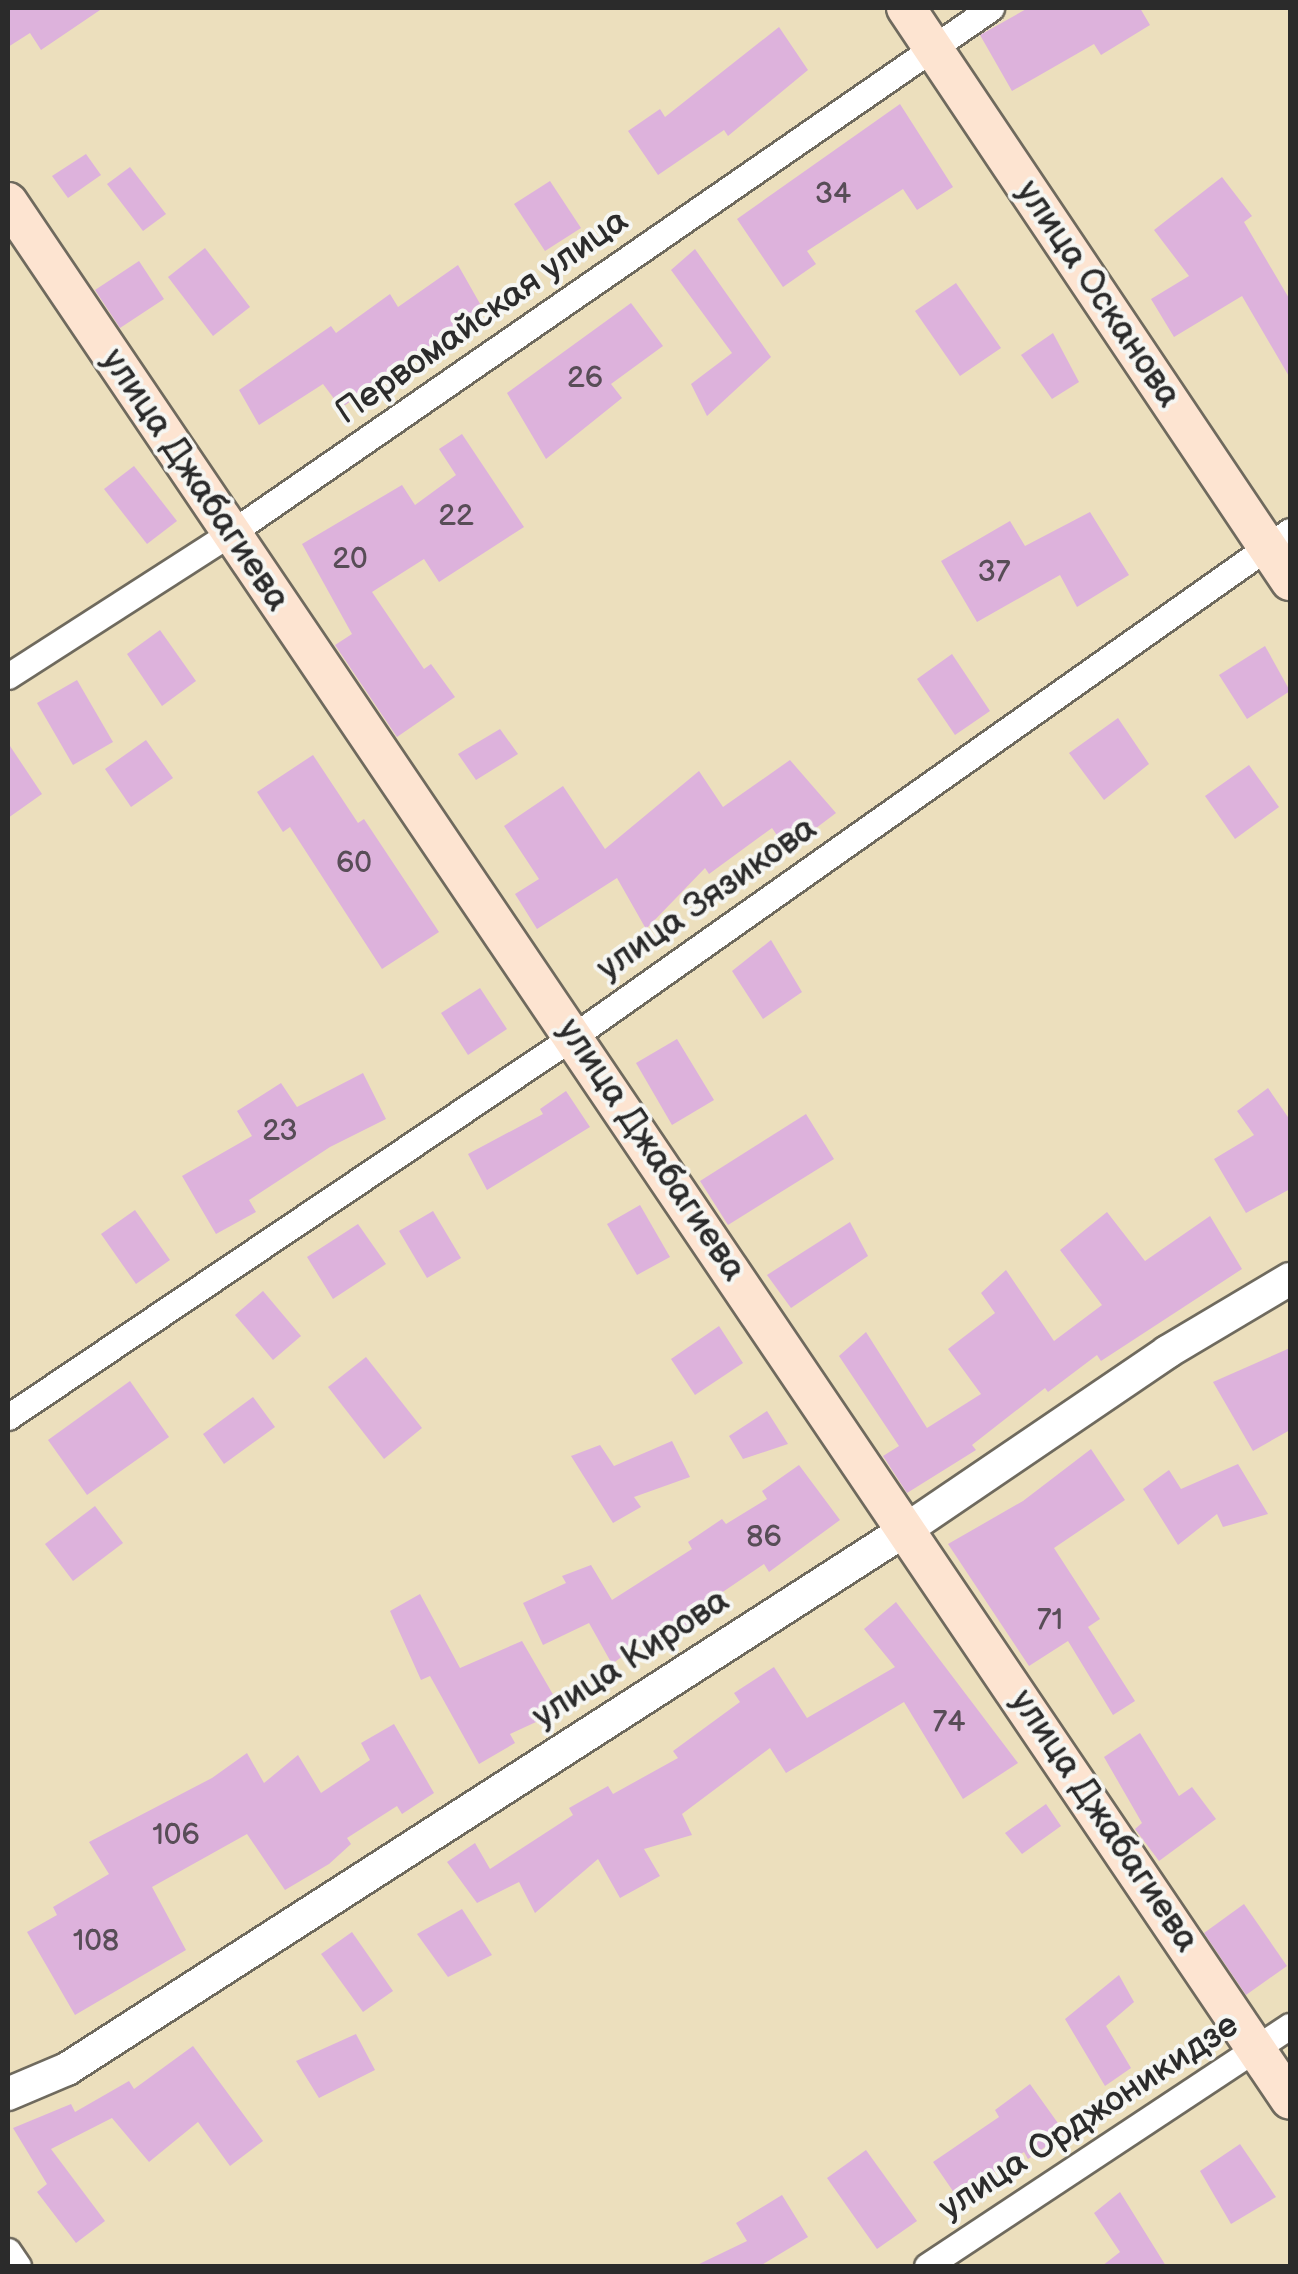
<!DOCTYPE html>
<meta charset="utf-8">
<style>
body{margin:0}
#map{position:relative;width:1298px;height:2274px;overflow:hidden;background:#ecdfbd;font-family:"Balsamiq Sans",sans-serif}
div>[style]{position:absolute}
.building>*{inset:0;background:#ddb2dc}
.roads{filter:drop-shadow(2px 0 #6f6a5e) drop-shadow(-2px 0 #6f6a5e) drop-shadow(0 2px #6f6a5e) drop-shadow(0 -2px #6f6a5e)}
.minor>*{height:25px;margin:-12.5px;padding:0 12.5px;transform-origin:12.5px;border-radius:12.5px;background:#fff}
.tertiary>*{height:32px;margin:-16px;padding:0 16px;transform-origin:16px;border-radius:16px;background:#fff}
.secondary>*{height:38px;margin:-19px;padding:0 19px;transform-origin:19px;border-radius:19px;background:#fde4d1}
span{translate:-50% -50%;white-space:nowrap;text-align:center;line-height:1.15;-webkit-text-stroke:8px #f6f6f2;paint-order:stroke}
.number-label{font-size:30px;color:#584d57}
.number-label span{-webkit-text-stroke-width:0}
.street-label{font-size:35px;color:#2b2b2b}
.frame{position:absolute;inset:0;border:10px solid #2b2b2b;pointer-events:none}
</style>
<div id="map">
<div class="building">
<div style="clip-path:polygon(8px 8px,103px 8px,41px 50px,30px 33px,8px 47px)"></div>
<div style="clip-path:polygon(1028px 8px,1140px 8px,1150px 25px,1101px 55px,1094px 44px,1012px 91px,980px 35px)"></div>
<div style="clip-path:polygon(779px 27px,808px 70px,728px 136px,724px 130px,658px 175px,628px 131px,660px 109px,665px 117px)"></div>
<div style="clip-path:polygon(900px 104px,953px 187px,917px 210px,903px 189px,807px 251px,816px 264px,783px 287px,737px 219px)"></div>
<div style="clip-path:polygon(86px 154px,101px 175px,68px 198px,52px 176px)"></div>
<div style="clip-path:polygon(130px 167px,166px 214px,143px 231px,107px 184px)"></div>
<div style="clip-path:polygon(1222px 177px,1252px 216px,1244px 222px,1290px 300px,1290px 378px,1242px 296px,1174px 337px,1151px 299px,1189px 276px,1154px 230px)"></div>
<div style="clip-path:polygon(550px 181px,581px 228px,545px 251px,514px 204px)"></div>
<div style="clip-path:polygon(205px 248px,250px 307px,213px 336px,168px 277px)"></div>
<div style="clip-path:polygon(695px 249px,771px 357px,707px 416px,691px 384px,732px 353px,671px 270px)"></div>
<div style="clip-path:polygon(139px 261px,164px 299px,120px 328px,95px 290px)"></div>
<div style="clip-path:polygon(458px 265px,483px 309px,341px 408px,323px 384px,259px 425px,239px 390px,331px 326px,336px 333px,390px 294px,398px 307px)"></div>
<div style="clip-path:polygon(956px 283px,1001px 348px,960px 376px,915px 311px)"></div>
<div style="clip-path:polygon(631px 303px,663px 346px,611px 384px,622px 398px,546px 459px,507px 393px)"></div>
<div style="clip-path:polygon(1053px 333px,1079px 382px,1052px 399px,1021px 355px)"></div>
<div style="clip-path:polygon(462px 434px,524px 527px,439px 582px,424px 559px,372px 592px,424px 669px,431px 664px,455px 697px,397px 737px,335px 645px,352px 634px,302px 544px,402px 485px,415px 505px,456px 475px,439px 449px)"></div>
<div style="clip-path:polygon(134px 466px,177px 521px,147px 544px,104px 489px)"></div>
<div style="clip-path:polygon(1090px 512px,1129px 575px,1077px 607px,1060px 575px,977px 622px,941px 561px,1010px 521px,1025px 546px)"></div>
<div style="clip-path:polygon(160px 630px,196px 681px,162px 706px,127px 654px)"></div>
<div style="clip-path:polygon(1265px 646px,1290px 691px,1247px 719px,1219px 675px)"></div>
<div style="clip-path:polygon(952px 654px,990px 711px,955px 735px,917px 679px)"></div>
<div style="clip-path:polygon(77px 680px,113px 742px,73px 765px,37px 703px)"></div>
<div style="clip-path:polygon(1118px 718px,1149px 764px,1104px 800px,1069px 753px)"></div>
<div style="clip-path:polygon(500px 729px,518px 754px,476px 780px,458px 754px)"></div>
<div style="clip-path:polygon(146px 740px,173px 778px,131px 807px,105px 769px)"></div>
<div style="clip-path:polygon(8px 743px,42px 794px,8px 818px)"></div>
<div style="clip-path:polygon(313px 755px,358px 823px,364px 819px,439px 932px,382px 969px,290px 827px,283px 832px,257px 792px)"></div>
<div style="clip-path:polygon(790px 760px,836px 813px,787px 850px,772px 828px,709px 874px,705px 868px,646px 929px,617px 878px,537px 929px,515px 894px,539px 879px,504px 826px,563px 786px,605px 849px,699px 771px,723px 807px)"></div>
<div style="clip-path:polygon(1249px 765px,1279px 807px,1235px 839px,1205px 796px)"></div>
<div style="clip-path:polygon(771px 940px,802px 992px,763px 1019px,732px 971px)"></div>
<div style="clip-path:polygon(480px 988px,507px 1029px,468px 1055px,441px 1013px)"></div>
<div style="clip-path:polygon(677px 1039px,714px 1100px,672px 1125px,636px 1063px)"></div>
<div style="clip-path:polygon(363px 1073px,386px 1119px,330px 1147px,249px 1200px,256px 1212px,216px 1234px,182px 1176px,252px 1136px,237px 1111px,281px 1083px,297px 1107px)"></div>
<div style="clip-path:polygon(1268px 1088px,1290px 1120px,1290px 1189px,1246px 1213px,1214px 1159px,1254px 1135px,1237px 1111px)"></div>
<div style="clip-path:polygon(566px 1091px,590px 1127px,487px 1190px,468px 1154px,543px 1114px,540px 1109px)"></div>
<div style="clip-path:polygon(806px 1114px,834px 1159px,728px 1225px,700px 1181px)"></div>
<div style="clip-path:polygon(640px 1205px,670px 1257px,637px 1275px,607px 1224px)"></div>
<div style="clip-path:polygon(135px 1210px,170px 1260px,136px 1284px,101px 1234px)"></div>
<div style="clip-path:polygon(433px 1211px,461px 1258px,427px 1278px,399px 1231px)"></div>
<div style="clip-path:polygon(1107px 1212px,1145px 1261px,1210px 1216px,1242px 1269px,1101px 1361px,1097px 1355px,1048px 1392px,1045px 1388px,972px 1445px,976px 1450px,907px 1493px,883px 1456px,899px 1446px,839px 1356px,866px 1332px,927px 1428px,981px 1394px,948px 1349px,995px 1313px,981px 1293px,1006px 1270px,1054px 1341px,1102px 1305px,1060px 1250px)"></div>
<div style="clip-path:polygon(850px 1222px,868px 1256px,791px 1308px,767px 1275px)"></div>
<div style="clip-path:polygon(358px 1224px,386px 1264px,333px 1299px,307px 1257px)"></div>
<div style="clip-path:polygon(263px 1291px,301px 1336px,273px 1360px,235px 1315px)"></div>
<div style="clip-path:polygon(719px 1326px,743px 1363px,695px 1395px,671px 1359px)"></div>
<div style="clip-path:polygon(1290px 1348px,1290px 1430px,1253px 1451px,1213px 1382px)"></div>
<div style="clip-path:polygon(366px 1357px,422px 1428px,384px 1459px,328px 1387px)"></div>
<div style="clip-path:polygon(130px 1381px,169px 1437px,87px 1495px,48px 1440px)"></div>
<div style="clip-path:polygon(253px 1397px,275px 1427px,224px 1464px,203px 1434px)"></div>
<div style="clip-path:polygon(767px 1411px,788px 1444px,743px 1459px,729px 1436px)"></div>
<div style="clip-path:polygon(672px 1441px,690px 1477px,634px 1497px,641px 1507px,613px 1523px,571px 1456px,600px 1445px,614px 1466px)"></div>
<div style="clip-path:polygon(1091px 1449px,1125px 1500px,1054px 1548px,1100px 1619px,1088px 1627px,1135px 1701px,1113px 1715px,1068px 1641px,1029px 1666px,948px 1544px,1023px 1501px)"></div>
<div style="clip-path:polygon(1238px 1464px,1268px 1514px,1223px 1527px,1217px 1514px,1178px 1545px,1143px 1489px,1169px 1470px,1181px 1489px)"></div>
<div style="clip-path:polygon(799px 1465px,840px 1520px,769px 1572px,764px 1564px,702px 1606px,708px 1616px,666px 1643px,658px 1630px,612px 1664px,589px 1623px,543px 1645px,523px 1603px,566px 1583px,562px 1576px,591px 1565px,612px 1600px,692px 1549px,688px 1542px,722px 1519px,726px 1524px,767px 1499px,762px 1491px)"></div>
<div style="clip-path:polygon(95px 1506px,123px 1543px,73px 1581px,45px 1544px)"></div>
<div style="clip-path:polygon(420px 1594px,460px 1668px,522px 1641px,562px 1710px,510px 1734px,515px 1743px,479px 1764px,430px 1676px,421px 1680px,390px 1611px)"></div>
<div style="clip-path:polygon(896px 1602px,1018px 1763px,963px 1799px,904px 1702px,786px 1773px,770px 1748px,682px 1814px,692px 1835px,644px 1849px,660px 1876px,620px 1898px,598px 1859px,535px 1913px,519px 1882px,477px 1903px,447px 1862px,475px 1843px,490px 1869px,573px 1815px,569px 1808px,608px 1786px,613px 1794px,678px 1758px,673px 1751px,740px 1702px,734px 1693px,774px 1667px,807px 1718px,895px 1667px,864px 1629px)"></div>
<div style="clip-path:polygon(394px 1724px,434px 1793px,402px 1814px,397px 1806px,347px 1838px,351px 1844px,329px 1864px,285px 1890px,247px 1834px,152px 1887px,186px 1950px,75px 2015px,27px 1932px,57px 1915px,53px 1907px,109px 1874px,89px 1842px,212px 1778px,247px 1753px,264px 1783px,298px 1755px,321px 1793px,370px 1760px,361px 1743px)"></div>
<div style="clip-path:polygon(1140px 1733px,1179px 1796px,1192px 1787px,1216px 1819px,1159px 1861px,1135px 1829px,1142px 1823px,1104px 1757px)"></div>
<div style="clip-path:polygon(1046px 1804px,1061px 1826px,1022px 1854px,1005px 1833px)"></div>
<div style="clip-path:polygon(1244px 1904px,1287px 1966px,1246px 1995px,1204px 1933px)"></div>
<div style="clip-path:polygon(462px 1909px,492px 1955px,448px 1977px,417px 1934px)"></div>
<div style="clip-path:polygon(352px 1932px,393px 1991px,363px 2012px,321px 1954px)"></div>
<div style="clip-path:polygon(1119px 1975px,1134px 2002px,1106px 2026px,1131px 2068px,1105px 2086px,1065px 2019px)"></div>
<div style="clip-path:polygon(356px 2034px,375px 2070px,319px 2098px,296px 2061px)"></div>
<div style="clip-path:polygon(193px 2046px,263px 2141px,230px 2166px,198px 2122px,149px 2162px,112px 2118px,51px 2149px,105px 2221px,76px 2243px,37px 2192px,47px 2184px,13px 2128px,71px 2104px,75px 2112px,129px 2081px,134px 2089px)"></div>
<div style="clip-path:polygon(1030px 2084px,1065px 2133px,1028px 2159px,1024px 2152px,957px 2197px,933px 2162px,999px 2117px,995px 2110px)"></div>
<div style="clip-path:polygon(1240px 2144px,1276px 2197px,1231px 2224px,1200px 2171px)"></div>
<div style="clip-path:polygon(866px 2150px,917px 2221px,877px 2249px,827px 2178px)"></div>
<div style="clip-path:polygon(1120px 2192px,1166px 2266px,1102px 2266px,1120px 2252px,1094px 2213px)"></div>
<div style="clip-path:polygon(782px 2195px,808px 2237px,760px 2266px,695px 2266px,747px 2241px,736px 2223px)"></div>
</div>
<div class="roads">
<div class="minor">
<div style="left:8px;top:676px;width:265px;rotate:-32.7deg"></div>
<div style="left:231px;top:533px;width:924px;rotate:-34.64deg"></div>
<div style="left:8px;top:1417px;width:682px;rotate:-33.95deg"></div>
<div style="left:574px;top:1036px;width:876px;rotate:-35.2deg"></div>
<div style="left:8px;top:2251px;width:18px;rotate:56deg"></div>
<div style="left:927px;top:2266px;width:435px;rotate:-33.5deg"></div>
</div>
<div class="tertiary">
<div style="left:8px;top:2094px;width:64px;rotate:-23deg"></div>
<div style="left:67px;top:2069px;width:999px;rotate:-32.74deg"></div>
<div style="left:907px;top:1529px;width:315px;rotate:-34.2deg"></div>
<div style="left:1167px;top:1352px;width:143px;rotate:-30.7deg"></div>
</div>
<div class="secondary">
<div style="left:906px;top:8px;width:690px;rotate:56.17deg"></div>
<div style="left:8px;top:202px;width:2290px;rotate:55.96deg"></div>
</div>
</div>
<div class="number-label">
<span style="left:833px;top:194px">34</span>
<span style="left:585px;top:378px">26</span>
<span style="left:456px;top:516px">22</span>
<span style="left:350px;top:559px">20</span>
<span style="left:994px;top:572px">37</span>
<span style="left:354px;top:863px">60</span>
<span style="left:280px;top:1131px">23</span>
<span style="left:764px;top:1537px">86</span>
<span style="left:1050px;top:1620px">71</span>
<span style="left:949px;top:1722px">74</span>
<span style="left:176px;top:1835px">106</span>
<span style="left:96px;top:1941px">108</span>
</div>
<div class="street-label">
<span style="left:1098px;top:294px;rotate:56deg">улица Осканова</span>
<span style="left:482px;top:317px;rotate:-35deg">Первомайская улица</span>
<span style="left:195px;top:480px;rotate:56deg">улица Джабагиева</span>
<span style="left:707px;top:899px;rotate:-35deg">улица Зязикова</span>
<span style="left:651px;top:1150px;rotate:56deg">улица Джабагиева</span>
<span style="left:631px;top:1659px;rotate:-33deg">улица Кирова</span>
<span style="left:1104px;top:1821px;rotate:56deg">улица Джабагиева</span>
<span style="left:1089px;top:2117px;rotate:-33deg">улица Орджоникидзе</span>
</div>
<div class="frame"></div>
</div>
